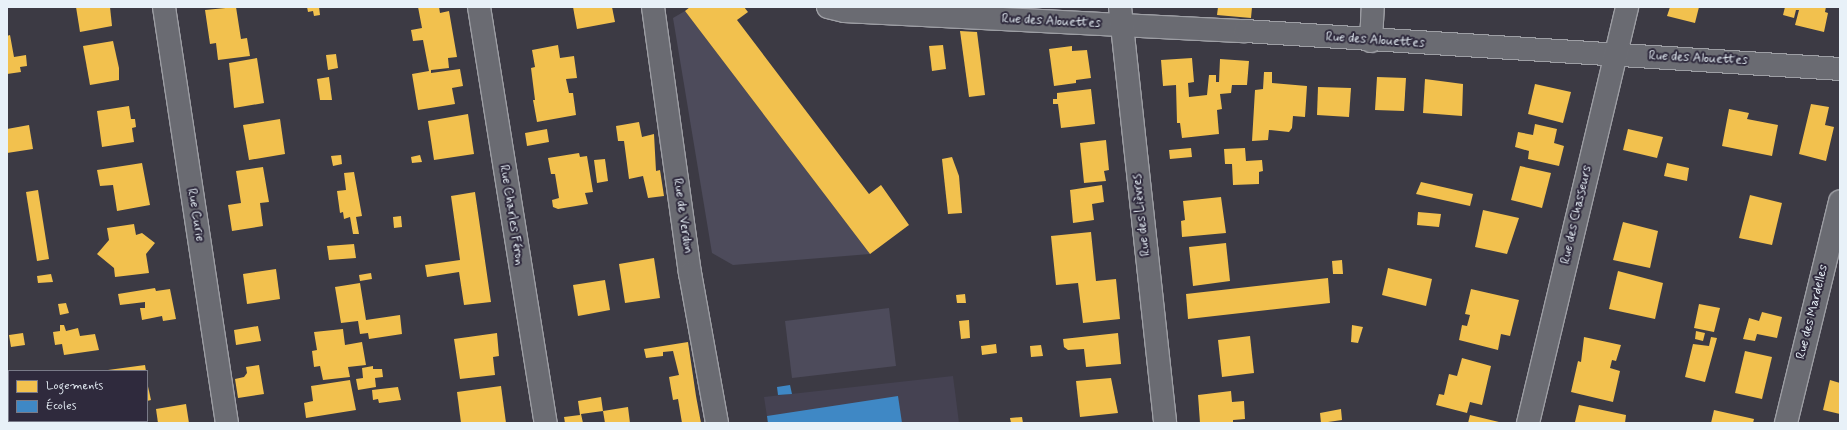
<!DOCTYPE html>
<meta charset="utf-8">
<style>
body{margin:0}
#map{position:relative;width:1847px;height:430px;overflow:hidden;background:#3c3a44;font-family:Mynerve,sans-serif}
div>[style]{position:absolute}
.built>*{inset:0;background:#454252}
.green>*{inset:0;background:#4d4b5b}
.homes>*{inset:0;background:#f2c14e}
.schools>*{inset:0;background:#3f88c5}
.roads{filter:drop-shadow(1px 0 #9d9ea4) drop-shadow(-1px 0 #9d9ea4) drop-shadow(0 1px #9d9ea4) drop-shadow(0 -1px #9d9ea4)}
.street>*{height:22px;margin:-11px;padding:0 11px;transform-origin:11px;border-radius:11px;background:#6a6b72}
span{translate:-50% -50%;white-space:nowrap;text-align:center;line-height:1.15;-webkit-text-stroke:4px #2f2a3d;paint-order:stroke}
.street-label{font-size:13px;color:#e8f1f8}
.frame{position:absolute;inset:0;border:8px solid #e8f1f8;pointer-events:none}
.legend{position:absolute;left:8px;top:370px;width:140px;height:52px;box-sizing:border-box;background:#2f2a3d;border:1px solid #797a88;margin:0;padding:5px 7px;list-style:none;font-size:12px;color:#e8f1f8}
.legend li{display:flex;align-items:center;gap:8px;height:20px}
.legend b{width:20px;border:1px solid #797a88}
</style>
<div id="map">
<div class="built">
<div style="clip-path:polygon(953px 376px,959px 423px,768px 423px,764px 397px)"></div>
</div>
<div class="green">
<div style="clip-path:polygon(685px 11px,870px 254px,733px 265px,712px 253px,673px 18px)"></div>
<div style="clip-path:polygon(889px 308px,896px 366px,792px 378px,785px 321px)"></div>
</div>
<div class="homes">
<div style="clip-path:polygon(76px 7px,110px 7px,112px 26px,80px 32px)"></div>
<div style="clip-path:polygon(236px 7px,241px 39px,247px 38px,250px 56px,218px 60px,216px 43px,210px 44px,205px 10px)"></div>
<div style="clip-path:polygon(307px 7px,319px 7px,320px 15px,314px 16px,313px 11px,308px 12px)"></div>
<div style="clip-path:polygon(418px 7px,439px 7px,440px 13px,449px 11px,457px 57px,448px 58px,449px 68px,431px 70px,431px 73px,460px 69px,463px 86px,452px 88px,455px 104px,418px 110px,412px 74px,429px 71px,423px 40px,413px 41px,411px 30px,422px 28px)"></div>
<div style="clip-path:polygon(573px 7px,612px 7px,615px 22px,577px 29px)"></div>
<div style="clip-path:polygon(690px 7px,744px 7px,748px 12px,737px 20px,869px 194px,881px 185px,909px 225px,870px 254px,685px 11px)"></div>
<div style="clip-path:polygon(1218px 7px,1252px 7px,1251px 18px,1217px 15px)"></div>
<div style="clip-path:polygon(1670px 7px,1699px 7px,1695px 23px,1667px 16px)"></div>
<div style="clip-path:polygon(1785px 7px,1826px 7px,1825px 12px,1828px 13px,1824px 32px,1795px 25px,1799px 10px,1796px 10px,1794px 18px,1783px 15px)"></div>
<div style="clip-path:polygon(960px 31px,977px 32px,985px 95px,969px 97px)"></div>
<div style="clip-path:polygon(10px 35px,14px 57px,26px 55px,27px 66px,20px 67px,21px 72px,7px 74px,7px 36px)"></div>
<div style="clip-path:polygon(113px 41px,119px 68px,119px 80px,90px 85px,83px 46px)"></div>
<div style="clip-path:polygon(558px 45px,560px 58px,574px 56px,577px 78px,566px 79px,569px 93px,573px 93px,576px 115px,537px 122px,533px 100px,535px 100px,531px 68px,535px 67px,532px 50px)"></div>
<div style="clip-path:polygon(943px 45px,946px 69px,932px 71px,929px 46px)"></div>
<div style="clip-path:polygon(1072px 46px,1072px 51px,1087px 50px,1091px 78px,1076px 80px,1076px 83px,1054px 86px,1049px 49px)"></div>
<div style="clip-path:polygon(336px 54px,338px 68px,328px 70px,326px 55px)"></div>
<div style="clip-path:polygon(257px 58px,264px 103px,234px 108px,229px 63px)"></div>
<div style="clip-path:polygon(1192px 58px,1194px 82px,1188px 83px,1189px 97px,1207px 95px,1209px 75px,1216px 75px,1216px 82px,1219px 82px,1220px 59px,1249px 61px,1247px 85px,1232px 85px,1231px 93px,1220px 94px,1222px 109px,1217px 110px,1219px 134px,1182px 138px,1180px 123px,1177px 123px,1176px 85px,1163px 86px,1161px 60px)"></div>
<div style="clip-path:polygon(1264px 72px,1272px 72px,1272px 83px,1307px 86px,1305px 117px,1293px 116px,1292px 128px,1289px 132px,1269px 130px,1268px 140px,1252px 141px,1255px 90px,1263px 89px)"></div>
<div style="clip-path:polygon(329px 77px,332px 100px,320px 100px,317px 79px)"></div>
<div style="clip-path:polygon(1377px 77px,1406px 78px,1404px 111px,1375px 110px)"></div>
<div style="clip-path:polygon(1425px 79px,1463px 84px,1462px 116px,1423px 113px)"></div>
<div style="clip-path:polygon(1535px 84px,1571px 92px,1563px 123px,1528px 114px)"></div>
<div style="clip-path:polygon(1318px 87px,1351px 88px,1349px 117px,1317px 115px)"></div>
<div style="clip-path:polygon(1091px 89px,1095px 124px,1061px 128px,1058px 104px,1053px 104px,1053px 99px,1057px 99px,1057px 93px)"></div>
<div style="clip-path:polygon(1811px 104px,1829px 107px,1825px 125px,1834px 127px,1826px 161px,1799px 154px)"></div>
<div style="clip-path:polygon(129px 106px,131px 119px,135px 119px,136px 127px,132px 128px,134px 142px,102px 147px,97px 111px)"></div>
<div style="clip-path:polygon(1729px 109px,1749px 113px,1747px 119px,1778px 125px,1772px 156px,1722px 146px)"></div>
<div style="clip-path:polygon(468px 114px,474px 154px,434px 160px,428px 121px)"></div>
<div style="clip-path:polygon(280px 119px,285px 154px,249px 160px,243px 125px)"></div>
<div style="clip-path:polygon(639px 122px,642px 137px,654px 134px,656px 171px,660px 170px,664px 196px,648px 198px,643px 176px,629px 179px,624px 141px,618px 141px,616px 126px)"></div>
<div style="clip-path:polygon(1535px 124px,1557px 129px,1554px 143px,1564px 146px,1559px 166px,1528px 159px,1529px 151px,1515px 147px,1518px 132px,1533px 135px)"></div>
<div style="clip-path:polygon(29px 125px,33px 149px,7px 153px,7px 129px)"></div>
<div style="clip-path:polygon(547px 129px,549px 142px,527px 146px,525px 133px)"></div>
<div style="clip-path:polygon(1628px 129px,1663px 137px,1657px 158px,1623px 150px)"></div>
<div style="clip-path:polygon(1106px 140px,1109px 170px,1104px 171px,1106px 181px,1084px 183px,1080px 143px)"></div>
<div style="clip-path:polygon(1191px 148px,1192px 157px,1170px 159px,1169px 150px)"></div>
<div style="clip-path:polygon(1245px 148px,1246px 161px,1262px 160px,1263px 171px,1259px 172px,1259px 184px,1233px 185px,1232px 164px,1225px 164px,1224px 149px)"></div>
<div style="clip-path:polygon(579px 153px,580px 157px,587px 156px,593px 192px,585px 193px,588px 204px,558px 209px,553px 207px,552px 200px,559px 198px,555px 174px,551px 174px,548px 158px)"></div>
<div style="clip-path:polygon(341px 155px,342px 164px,333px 166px,331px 156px)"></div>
<div style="clip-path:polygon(420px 155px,422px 162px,412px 163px,411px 157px)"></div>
<div style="clip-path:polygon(952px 157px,959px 176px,962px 213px,948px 214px,942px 159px)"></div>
<div style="clip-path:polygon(605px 159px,608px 181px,597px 183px,594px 160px)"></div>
<div style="clip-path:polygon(142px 163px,150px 205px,117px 211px,113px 185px,100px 186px,97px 170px)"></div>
<div style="clip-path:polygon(1667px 163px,1689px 168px,1687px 181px,1664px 176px)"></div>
<div style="clip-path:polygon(1520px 166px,1551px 173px,1542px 208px,1511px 200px)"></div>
<div style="clip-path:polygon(263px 167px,269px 202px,260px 203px,263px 226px,232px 231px,228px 205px,241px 203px,236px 171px)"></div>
<div style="clip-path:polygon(354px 172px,362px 216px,356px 217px,359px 234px,353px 234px,350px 217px,344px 219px,343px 212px,340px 213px,337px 191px,346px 190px,344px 173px)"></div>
<div style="clip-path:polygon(1421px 182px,1473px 194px,1470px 206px,1416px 194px)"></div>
<div style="clip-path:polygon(1102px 185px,1104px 202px,1092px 204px,1094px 220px,1073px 223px,1070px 190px)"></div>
<div style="clip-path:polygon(38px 190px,49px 259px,37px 261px,26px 192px)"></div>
<div style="clip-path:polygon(475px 192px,491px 302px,464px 305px,459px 272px,427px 277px,425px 265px,460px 260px,451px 196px)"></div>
<div style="clip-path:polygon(1750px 195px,1782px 203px,1772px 245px,1739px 238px)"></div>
<div style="clip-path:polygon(1221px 197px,1226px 233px,1182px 237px,1181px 221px,1185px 220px,1183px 201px)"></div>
<div style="clip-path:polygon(1483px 210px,1519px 218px,1507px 254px,1475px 247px)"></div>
<div style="clip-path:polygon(1418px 212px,1441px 214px,1439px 227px,1417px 225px)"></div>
<div style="clip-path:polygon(401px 216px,402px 227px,394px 228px,393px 217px)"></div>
<div style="clip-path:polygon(1623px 222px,1658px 231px,1650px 268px,1613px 260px)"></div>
<div style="clip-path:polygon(134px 224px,136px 235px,142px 233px,155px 243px,146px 254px,149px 273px,115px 277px,114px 268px,97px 254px,109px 240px,107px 228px)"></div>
<div style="clip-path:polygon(1091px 232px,1096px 281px,1116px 279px,1120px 319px,1083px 323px,1078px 283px,1056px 285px,1051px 236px)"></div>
<div style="clip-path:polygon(1226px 243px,1230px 281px,1193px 286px,1189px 247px)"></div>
<div style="clip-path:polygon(354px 244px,356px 258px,329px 260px,327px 246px)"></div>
<div style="clip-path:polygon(654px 258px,660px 298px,625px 303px,619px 264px)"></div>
<div style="clip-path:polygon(1342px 260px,1343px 274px,1333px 274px,1332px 261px)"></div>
<div style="clip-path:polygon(1388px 268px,1432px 279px,1426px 306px,1382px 295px)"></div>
<div style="clip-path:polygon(276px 269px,280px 299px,247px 304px,243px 274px)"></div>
<div style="clip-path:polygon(1618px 271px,1663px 283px,1655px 319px,1609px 309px)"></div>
<div style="clip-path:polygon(371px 273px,372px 279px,360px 281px,359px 275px)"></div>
<div style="clip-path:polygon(51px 274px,53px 282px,38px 283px,37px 276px)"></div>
<div style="clip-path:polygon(1328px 278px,1330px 303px,1188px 319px,1186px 294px)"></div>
<div style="clip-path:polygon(605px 280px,610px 310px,578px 316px,573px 285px)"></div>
<div style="clip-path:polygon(360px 283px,366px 320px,400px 315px,402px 334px,369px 339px,368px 333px,360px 334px,358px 321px,341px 323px,335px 287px)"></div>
<div style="clip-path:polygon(155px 288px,156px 291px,170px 289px,176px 319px,163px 321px,162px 316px,142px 320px,140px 308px,145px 308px,145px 302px,120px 305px,118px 294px)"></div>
<div style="clip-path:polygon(1471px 289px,1519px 300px,1510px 336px,1501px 334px,1498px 350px,1459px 340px,1462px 325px,1467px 326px,1470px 315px,1465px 314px)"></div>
<div style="clip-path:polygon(965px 294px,966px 303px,957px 303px,956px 295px)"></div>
<div style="clip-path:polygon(66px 303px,69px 313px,60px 315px,58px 304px)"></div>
<div style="clip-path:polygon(1699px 304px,1720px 308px,1714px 332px,1694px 328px)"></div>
<div style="clip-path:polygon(1762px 312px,1782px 317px,1777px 338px,1757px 334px,1755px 341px,1743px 339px,1749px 318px,1759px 321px)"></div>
<div style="clip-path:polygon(969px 320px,970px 338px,961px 339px,959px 321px)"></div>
<div style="clip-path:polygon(60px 325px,64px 325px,66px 331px,78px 328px,80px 336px,95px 334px,99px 350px,64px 355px,62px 344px,55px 345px,53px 332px,60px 331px)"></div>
<div style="clip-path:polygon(1352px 325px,1363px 327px,1358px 343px,1351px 342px)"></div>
<div style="clip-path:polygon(258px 326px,261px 341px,236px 345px,234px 330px)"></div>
<div style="clip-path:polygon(343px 329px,345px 345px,362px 342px,366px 365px,348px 367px,350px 377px,323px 380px,320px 366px,314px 367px,312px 351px,317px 350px,314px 332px)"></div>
<div style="clip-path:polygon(1696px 331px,1705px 333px,1703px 341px,1695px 339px)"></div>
<div style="clip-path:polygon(23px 333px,25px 345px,11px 347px,9px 335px)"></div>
<div style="clip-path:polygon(497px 333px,499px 356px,493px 357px,495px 375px,460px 379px,454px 339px)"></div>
<div style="clip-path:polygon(1118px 333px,1121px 364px,1086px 367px,1084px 349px,1068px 350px,1064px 347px,1063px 339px)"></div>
<div style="clip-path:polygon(1250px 336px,1254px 373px,1222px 377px,1218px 340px)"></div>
<div style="clip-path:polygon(1584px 337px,1621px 345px,1616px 361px,1612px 360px,1610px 368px,1620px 371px,1613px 402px,1571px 392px,1578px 361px,1581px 362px)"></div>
<div style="clip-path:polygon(1711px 337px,1717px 338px,1705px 382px,1685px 377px,1693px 344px,1709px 346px)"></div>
<div style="clip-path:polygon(688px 342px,696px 396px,701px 423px,682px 423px,678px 399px,673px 400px,669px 377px,679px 375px,673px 351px,663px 352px,663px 356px,646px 358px,644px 349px)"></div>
<div style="clip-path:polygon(996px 344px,997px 353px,982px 355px,981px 346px)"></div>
<div style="clip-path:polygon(1041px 345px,1043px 356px,1031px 357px,1030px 346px)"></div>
<div style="clip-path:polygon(1745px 351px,1772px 357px,1762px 399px,1735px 393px)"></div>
<div style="clip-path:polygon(1462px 358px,1491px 366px,1482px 405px,1470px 402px,1467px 413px,1436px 405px,1439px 394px,1444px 395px,1449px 374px,1457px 376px)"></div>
<div style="clip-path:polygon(145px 365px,146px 371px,108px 371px,108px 370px)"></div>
<div style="clip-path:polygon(259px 365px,264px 394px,238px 398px,235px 379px,244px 377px,247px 373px,246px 367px)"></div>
<div style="clip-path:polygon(373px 366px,373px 369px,382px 369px,383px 377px,375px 378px,376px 387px,358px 390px,356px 379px,363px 378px,362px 368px)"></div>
<div style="clip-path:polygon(1111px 378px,1118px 413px,1080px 417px,1076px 381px)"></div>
<div style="clip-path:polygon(350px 380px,356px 410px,306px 418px,304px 403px,313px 401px,311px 386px)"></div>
<div style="clip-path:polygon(1830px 380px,1840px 383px,1840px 414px,1823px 410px)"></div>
<div style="clip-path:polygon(147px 382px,151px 400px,147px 401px)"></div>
<div style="clip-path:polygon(501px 386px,506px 423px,461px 423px,457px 392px)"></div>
<div style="clip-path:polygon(398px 387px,401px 400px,379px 403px,378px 399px,373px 400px,372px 390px)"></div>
<div style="clip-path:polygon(1231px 391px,1232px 402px,1244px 401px,1245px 419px,1233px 420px,1233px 423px,1200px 423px,1198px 395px)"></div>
<div style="clip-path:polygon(601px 397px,603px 411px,628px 407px,630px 423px,605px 423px,603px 411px,581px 414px,583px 423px,565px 423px,564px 417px,580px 415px,578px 401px)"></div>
<div style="clip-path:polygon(186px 404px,189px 423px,158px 423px,156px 409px)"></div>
<div style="clip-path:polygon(1579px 405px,1626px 415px,1625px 423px,1575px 422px)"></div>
<div style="clip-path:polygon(1341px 409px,1342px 420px,1321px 423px,1320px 413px)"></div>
<div style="clip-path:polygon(1714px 410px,1754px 419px,1753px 423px,1711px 423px)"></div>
<div style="clip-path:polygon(1470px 415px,1499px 422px,1499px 423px,1468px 423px)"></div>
<div style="clip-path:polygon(1022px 417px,1023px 423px,1011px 423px,1010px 418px)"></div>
<div style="clip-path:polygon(61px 421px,84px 421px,85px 423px,61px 423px)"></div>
</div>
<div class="schools">
<div style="clip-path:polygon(790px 385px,792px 394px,778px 395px,777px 387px)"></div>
<div style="clip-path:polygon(898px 396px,902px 423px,768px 423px,767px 416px)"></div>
</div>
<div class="roads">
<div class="street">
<div style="left:164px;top:7px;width:421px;rotate:81.4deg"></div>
<div style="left:479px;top:7px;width:421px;rotate:80.9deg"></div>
<div style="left:653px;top:7px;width:269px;rotate:82.1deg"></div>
<div style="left:690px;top:273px;width:152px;rotate:79.8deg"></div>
<div style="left:828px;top:7px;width:16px;rotate:14deg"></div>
<div style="left:844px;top:11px;width:401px;rotate:2.9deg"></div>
<div style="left:1245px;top:31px;width:596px;rotate:3.65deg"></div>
<div style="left:1120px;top:7px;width:418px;rotate:83.8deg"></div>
<div style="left:1371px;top:41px;width:34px;rotate:-87deg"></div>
<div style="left:1528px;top:423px;width:428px;rotate:-76.6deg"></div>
<div style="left:1786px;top:423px;width:228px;rotate:-76.3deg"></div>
</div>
</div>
<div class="street-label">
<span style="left:1051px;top:22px;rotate:3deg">Rue des Alouettes</span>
<span style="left:1375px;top:41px;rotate:4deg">Rue des Alouettes</span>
<span style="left:1698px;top:59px;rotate:3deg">Rue des Alouettes</span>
<span style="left:195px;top:215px;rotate:81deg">Rue Curie</span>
<span style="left:511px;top:215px;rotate:81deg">Rue Charles Féron</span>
<span style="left:1142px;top:215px;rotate:-96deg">Rue des Lièvres</span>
<span style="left:1577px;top:215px;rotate:-77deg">Rue des Chasseurs</span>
<span style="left:682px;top:216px;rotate:82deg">Rue de Verdun</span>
<span style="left:1813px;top:312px;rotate:-76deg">Rue des Mardelles</span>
</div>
<div class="frame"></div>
<ul class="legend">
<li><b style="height:11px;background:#f2c14e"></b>Logements</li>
<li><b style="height:11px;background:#3f88c5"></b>Écoles</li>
</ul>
</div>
